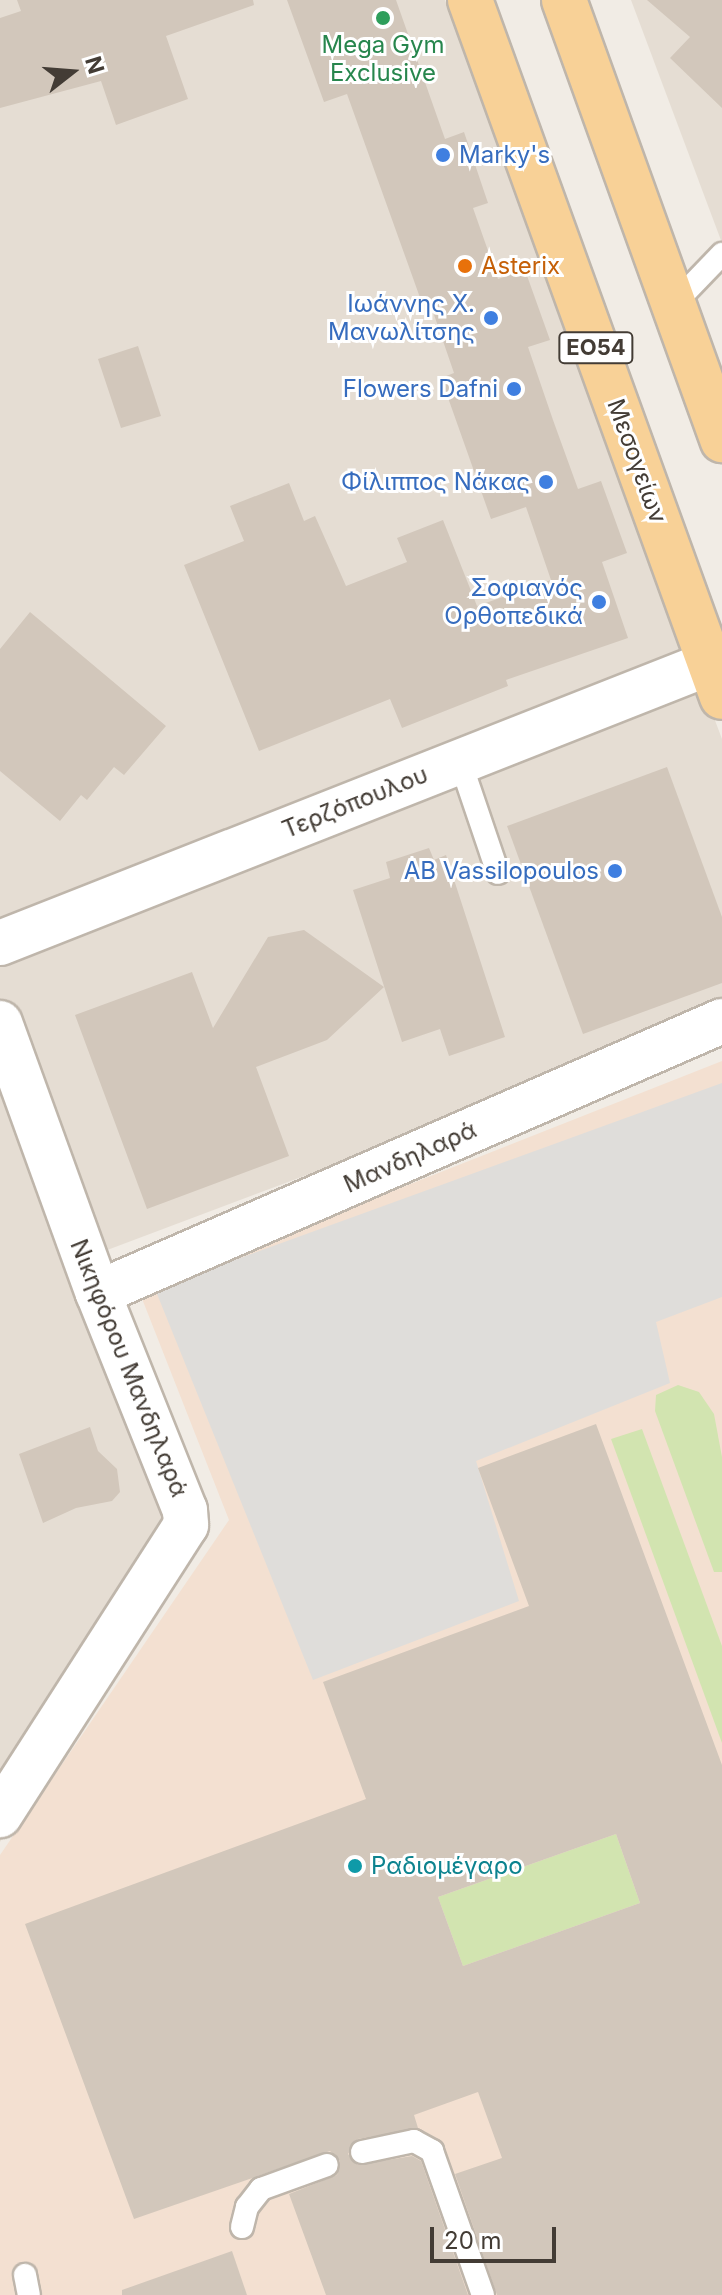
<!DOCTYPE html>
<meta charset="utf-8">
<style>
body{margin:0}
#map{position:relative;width:722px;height:2295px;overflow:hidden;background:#f1ece5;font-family:Inter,sans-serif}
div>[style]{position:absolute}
.residential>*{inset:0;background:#e5ddd3}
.commercial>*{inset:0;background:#f3e0d1}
.green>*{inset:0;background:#d2e4b0}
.parking>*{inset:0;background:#dfddda}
.building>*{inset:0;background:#d2c7bb}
.roads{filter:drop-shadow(2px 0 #bfb6ab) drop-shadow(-2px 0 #bfb6ab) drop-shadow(0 2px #bfb6ab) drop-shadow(0 -2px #bfb6ab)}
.lane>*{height:22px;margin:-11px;padding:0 11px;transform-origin:11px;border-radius:11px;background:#fff}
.street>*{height:44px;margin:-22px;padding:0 22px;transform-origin:22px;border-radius:22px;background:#fff}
.primary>*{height:44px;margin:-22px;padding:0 22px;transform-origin:22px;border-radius:22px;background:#f8d197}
.dots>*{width:22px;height:22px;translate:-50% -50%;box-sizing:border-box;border:4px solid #fff;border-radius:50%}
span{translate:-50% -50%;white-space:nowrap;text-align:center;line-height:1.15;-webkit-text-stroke:6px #fff;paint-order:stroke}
.shield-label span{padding:2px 6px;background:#fff;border:2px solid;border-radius:6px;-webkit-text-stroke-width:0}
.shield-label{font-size:22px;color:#433c35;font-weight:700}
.leisure-label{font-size:24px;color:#27864d}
.shop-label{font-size:24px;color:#366cbe}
.left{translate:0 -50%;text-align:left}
.right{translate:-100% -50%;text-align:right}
.food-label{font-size:24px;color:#c56008}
.street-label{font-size:24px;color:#433c35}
.culture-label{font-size:24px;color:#0d838f}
.north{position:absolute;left:32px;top:32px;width:80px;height:80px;-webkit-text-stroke:6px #fff;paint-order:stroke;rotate:73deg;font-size:22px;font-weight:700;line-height:32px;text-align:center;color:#433c35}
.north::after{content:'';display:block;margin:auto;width:28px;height:36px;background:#433c35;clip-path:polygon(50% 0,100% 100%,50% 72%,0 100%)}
.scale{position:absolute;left:430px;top:2227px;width:126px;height:36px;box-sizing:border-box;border:4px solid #433c35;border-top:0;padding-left:10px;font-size:24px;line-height:28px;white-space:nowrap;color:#433c35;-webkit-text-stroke:6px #fff;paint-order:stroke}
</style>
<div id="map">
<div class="residential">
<div style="clip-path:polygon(0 0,445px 0,722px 739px,722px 1019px,86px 1258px,198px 1541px,0 1842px)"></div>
<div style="clip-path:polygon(631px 0,722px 0,722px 243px)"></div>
</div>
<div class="commercial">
<div style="clip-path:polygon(722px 1061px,722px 2295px,0 2295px,0 1855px,229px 1520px,139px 1291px)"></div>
</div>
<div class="green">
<div style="clip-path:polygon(678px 1385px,699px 1392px,714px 1414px,722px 1457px,722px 1572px,714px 1572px,655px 1411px,656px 1395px)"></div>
<div style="clip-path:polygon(642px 1429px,722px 1646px,722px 1743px,611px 1439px)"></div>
<div style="clip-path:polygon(616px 1834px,640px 1903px,463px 1966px,438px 1897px)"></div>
</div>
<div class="parking">
<div style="clip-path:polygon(722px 1083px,722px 1297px,656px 1322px,670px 1383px,476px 1461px,519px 1601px,313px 1680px,155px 1289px)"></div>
</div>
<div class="building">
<div style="clip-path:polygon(17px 0,253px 0,254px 5px,166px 36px,188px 99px,116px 125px,101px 81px,0 108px,0 18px,21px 11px)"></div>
<div style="clip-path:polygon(287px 0,396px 0,445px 139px,464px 132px,488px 203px,473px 208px,498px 279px,525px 270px,550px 340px,528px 347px,553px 420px,578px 489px,601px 481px,627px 553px,602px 562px,628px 638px,506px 680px,508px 686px,402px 728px,390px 699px,259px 751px,184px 565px,244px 541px,230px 506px,289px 483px,304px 521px,315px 516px,346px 586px,407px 562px,397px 538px,443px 520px,477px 606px,551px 580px,526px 507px,491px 519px,441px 378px,454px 373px,430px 303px,423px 306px,347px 94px,324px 102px)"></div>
<div style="clip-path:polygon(647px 0,722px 0,722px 108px,670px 58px,690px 37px)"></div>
<div style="clip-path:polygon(138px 346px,161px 416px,121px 428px,98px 359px)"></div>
<div style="clip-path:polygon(30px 612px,166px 726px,124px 775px,114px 767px,87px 800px,81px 795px,60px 821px,0 771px,0 649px)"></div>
<div style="clip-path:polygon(667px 767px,722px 917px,722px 983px,583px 1034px,507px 826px)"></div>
<div style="clip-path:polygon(429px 848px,434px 860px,446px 855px,505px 1037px,449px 1056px,440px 1029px,402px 1042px,353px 890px,390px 878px,386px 862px)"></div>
<div style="clip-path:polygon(304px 930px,384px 987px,327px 1040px,256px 1067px,289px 1156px,147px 1209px,75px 1015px,192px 972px,213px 1028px,268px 937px)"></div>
<div style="clip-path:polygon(evenodd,596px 1424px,722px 1765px,722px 2295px,497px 2295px,455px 2174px,502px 2158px,478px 2092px,414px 2115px,418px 2128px,358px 2139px,348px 2154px,358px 2165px,412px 2156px,421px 2161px,468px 2295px,326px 2295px,289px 2194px,337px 2175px,340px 2161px,330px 2151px,134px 2219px,25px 1924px,366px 1799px,323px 1682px,529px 1606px,478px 1468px,596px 1424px,616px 1834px,640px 1903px,463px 1966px,438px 1897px,616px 1834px)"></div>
<div style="clip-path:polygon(90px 1427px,98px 1451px,117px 1469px,120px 1492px,112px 1501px,76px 1508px,43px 1523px,19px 1454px)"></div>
<div style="clip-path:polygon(232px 2251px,247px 2295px,122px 2295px,122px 2290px)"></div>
</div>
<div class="roads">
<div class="lane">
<div style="left:673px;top:305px;width:71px;rotate:-46.1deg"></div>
<div style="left:460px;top:761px;width:118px;rotate:71.3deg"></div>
<div style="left:362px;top:2152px;width:53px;rotate:-11.9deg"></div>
<div style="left:414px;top:2141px;width:21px;rotate:29deg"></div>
<div style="left:432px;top:2151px;width:153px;rotate:70.5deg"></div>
<div style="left:242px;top:2227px;width:21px;rotate:-76deg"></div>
<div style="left:247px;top:2207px;width:23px;rotate:-52deg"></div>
<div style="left:261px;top:2189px;width:70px;rotate:-20deg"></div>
<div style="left:25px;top:2275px;width:20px;rotate:79deg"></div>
</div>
<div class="street">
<div style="left:0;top:943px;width:763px;rotate:-21.52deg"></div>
<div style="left:0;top:1023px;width:287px;rotate:70.1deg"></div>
<div style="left:98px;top:1293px;width:234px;rotate:68.2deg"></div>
<div style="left:185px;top:1510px;width:15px;rotate:86deg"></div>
<div style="left:186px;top:1525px;width:345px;rotate:122.7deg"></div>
<div style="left:98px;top:1293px;width:681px;rotate:-23.55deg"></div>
</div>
<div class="primary">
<div style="left:470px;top:0;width:741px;rotate:70.12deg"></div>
<div style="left:564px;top:0;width:468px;rotate:70.2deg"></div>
</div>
</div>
<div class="dots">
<div style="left:383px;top:18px;background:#2e9e5b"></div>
<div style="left:443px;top:155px;background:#3f7fe0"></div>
<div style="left:465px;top:266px;background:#e8710a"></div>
<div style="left:491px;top:318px;background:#3f7fe0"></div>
<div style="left:514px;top:389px;background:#3f7fe0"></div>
<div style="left:546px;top:482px;background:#3f7fe0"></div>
<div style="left:599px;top:602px;background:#3f7fe0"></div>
<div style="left:615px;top:871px;background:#3f7fe0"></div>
<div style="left:355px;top:1866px;background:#0f9aa8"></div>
</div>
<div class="shield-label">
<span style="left:596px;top:348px">ΕΟ54</span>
</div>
<div class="leisure-label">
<span style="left:383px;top:59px">Mega Gym<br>Exclusive</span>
</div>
<div class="shop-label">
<span class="left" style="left:459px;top:155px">Marky's</span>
<span class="right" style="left:475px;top:318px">Ιωάννης Χ.<br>Μανωλίτσης</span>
<span class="right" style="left:498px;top:389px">Flowers Dafni</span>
<span class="right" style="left:530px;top:482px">Φίλιππος Νάκας</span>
<span class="right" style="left:583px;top:602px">Σοφιανός<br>Ορθοπεδικά</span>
<span class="right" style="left:599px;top:871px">AB Vassilopoulos</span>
</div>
<div class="food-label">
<span class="left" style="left:481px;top:266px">Asterix</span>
</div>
<div class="street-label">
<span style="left:637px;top:461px;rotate:70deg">Μεσογείων</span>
<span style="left:355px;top:802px;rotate:-22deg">Τερζόπουλου</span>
<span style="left:410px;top:1157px;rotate:-24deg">Μανδηλαρά</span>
<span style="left:129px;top:1368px;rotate:68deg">Νικηφόρου Μανδηλαρά</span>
</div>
<div class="culture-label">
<span class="left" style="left:371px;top:1866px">Ραδιομέγαρο</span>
</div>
<div class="north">N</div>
<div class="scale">20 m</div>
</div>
